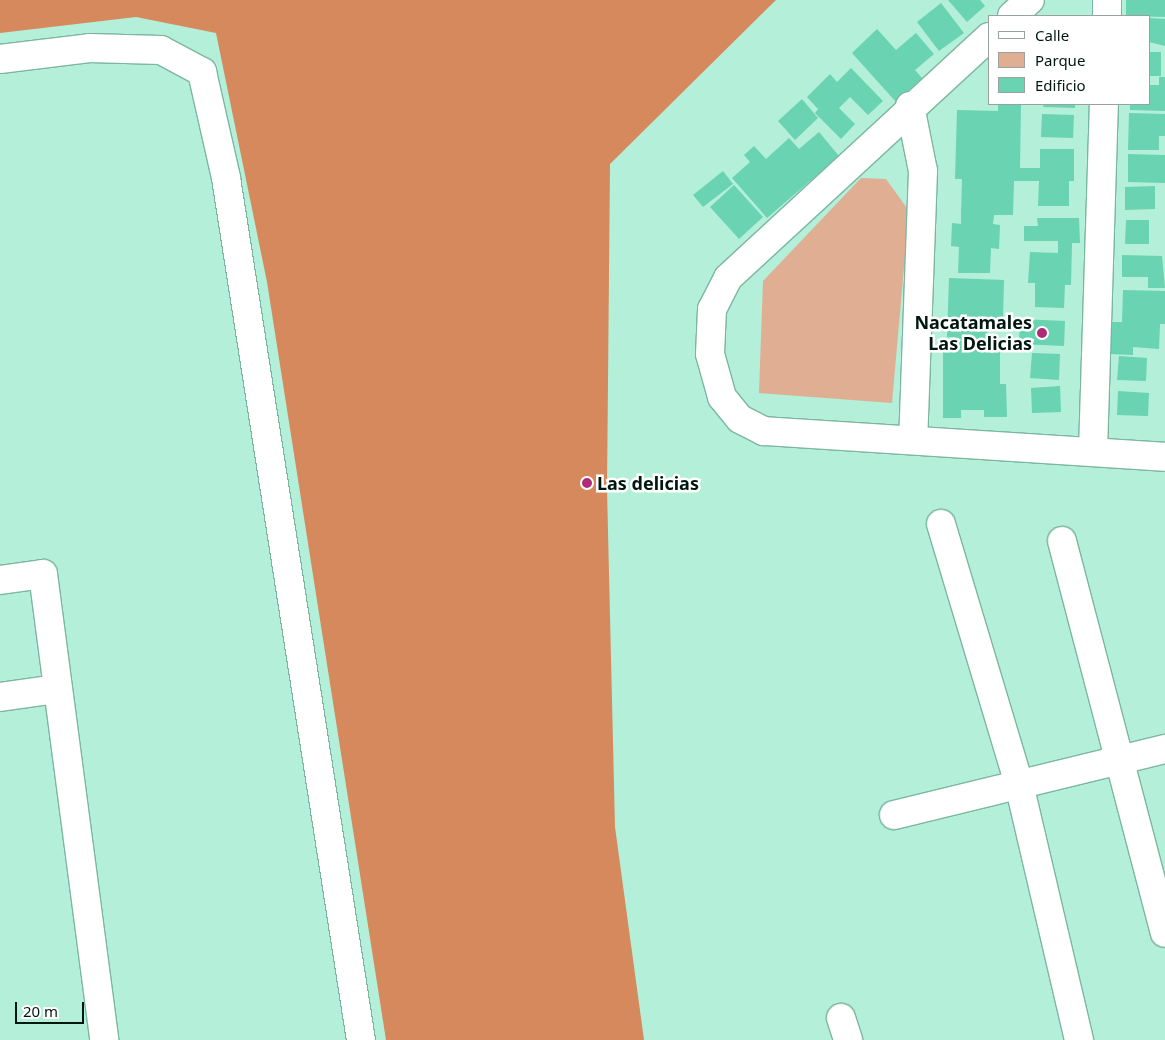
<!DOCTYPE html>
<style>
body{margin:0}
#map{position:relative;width:1165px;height:1040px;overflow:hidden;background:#b3efd9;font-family:"Noto Sans",sans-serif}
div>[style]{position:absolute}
.green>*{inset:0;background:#e0ae92}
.forest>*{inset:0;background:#d5895c}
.building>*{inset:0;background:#69d3b2}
.roads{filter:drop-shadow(1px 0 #7cb6a2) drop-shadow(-1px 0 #7cb6a2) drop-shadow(0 1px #7cb6a2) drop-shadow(0 -1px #7cb6a2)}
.minor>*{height:28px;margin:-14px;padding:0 14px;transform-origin:14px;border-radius:14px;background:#fff}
.dots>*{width:14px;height:14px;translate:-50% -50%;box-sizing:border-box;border:2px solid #fff;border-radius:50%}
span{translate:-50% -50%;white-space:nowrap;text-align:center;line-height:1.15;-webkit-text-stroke:5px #fff;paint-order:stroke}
.poi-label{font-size:18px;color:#011710;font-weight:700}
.right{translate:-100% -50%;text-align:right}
.left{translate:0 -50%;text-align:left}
.legend{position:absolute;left:988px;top:15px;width:162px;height:90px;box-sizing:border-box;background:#fff;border:1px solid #99a29f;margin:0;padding:6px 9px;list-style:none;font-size:15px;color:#011710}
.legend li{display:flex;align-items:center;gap:10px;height:25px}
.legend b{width:25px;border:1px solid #99a29f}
.scale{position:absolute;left:15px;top:1002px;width:69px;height:22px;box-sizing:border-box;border:2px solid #011710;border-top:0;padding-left:6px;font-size:15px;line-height:18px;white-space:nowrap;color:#011710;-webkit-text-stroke:4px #fff;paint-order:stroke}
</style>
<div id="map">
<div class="green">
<div style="clip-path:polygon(861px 178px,886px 179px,909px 211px,892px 403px,759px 393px,763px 281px)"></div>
</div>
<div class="forest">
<div style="clip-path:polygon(0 0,776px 0,610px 164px,607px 489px,615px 827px,644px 1040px,386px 1040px,267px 282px,216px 33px,136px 17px,0 33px)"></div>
</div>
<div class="building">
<div style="clip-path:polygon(948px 0,980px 0,985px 6px,967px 22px)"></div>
<div style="clip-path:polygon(1126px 0,1165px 0,1165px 17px,1126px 16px)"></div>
<div style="clip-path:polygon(941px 3px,964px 33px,939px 51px,917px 22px)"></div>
<div style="clip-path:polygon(1149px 18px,1165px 19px,1165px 46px,1149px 42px)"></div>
<div style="clip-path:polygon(877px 29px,896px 50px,916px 33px,934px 54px,915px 70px,922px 78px,896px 102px,852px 53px)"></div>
<div style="clip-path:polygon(1149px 52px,1161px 52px,1161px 76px,1149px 76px)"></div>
<div style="clip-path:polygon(851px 68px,883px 101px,868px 115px,850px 97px,839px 108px,855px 124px,841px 139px,815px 113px,818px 109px,807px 97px,830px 74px,837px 82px)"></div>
<div style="clip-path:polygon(1159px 77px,1165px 77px,1165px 111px,1130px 110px,1130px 104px,1149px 104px,1149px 85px,1159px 85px)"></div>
<div style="clip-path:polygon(802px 99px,818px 118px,795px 140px,778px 121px)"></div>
<div style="clip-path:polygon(998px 104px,1021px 104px,1020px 168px,1040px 168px,1040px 149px,1074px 149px,1074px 181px,1069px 181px,1069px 206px,1038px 206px,1039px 181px,1014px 181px,1013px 215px,994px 215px,993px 224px,1000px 225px,999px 249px,991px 248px,990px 273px,958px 273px,959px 247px,951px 246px,952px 223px,961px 224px,961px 213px,962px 179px,955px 179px,957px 110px,998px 111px)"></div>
<div style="clip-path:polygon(1044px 104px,1075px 104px,1075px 108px,1043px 107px)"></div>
<div style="clip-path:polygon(1129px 113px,1165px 114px,1165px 136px,1159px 136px,1159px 150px,1128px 150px)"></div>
<div style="clip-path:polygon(1042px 114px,1074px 115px,1073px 138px,1041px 137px)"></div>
<div style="clip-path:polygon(819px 132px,839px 156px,767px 218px,732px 178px,750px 162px,744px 155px,754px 146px,766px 159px,789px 138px,799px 149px)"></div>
<div style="clip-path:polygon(1128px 154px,1165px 155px,1165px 183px,1128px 182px)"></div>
<div style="clip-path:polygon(723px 171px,733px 184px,703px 207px,693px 195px)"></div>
<div style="clip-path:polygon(734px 185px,763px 217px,739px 239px,710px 207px)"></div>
<div style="clip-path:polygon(1155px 186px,1155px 209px,1125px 210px,1125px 187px)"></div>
<div style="clip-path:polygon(1037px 218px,1079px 218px,1080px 243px,1072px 243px,1071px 285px,1065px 285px,1064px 308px,1035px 307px,1035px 283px,1028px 283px,1030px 252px,1058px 253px,1058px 241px,1024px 241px,1024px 226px,1038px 226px)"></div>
<div style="clip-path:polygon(1126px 220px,1149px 220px,1149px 244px,1125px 244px)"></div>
<div style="clip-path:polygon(1122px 255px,1162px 256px,1165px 288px,1148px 288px,1148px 277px,1122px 277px)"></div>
<div style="clip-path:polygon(949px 278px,1004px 280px,1003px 319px,988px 319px,987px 349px,1000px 349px,1000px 384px,1006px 384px,1007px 417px,984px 417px,984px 410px,961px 410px,961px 418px,943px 418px,943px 349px,958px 349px,959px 338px,947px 337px)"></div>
<div style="clip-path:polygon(1123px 290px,1165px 291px,1165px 324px,1160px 324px,1159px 349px,1133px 347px,1133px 355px,1110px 354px,1112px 322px,1122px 322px)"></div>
<div style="clip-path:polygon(1020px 319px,1065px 321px,1064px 346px,1019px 344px)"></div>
<div style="clip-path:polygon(1032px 353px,1060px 354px,1059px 380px,1030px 378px)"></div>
<div style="clip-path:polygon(1119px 356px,1147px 358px,1146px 381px,1117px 380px)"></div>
<div style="clip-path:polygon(1060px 386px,1061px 412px,1032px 413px,1031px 388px)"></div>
<div style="clip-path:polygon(1118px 391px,1149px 393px,1148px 416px,1117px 415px)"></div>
</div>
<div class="roads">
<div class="minor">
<div style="left:1012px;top:16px;width:24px;rotate:-42deg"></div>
<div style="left:1107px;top:16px;width:16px;rotate:-90deg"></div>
<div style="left:989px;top:37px;width:355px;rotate:137.3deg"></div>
<div style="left:728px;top:278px;width:35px;rotate:117deg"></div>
<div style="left:712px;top:309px;width:45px;rotate:92.5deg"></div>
<div style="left:710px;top:354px;width:45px;rotate:74.4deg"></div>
<div style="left:722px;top:397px;width:28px;rotate:51deg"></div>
<div style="left:740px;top:419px;width:27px;rotate:27deg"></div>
<div style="left:764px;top:431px;width:402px;rotate:3.7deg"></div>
<div style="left:0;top:59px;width:90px;rotate:-7deg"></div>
<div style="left:89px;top:48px;width:72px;rotate:1.6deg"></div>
<div style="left:161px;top:50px;width:47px;rotate:28.2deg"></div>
<div style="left:202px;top:72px;width:109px;rotate:77.2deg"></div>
<div style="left:226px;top:178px;width:873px;rotate:81.1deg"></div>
<div style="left:910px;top:106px;width:66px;rotate:78.7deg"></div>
<div style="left:923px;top:171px;width:267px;rotate:92.1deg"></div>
<div style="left:1093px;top:451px;width:347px;rotate:-88.2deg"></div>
<div style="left:941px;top:524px;width:271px;rotate:73.3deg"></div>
<div style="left:1019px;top:784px;width:263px;rotate:76.8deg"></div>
<div style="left:1062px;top:541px;width:405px;rotate:75.3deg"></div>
<div style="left:0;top:580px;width:43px;rotate:-7.9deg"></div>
<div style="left:43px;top:574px;width:470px;rotate:82.5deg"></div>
<div style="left:0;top:697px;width:58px;rotate:-8deg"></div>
<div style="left:894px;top:815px;width:279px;rotate:-13.7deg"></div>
<div style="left:841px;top:1018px;width:23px;rotate:72deg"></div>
</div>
</div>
<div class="dots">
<div style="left:1042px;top:333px;background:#ae2b76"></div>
<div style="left:587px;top:483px;background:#ae2b76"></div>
</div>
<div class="poi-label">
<span class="right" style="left:1032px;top:333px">Nacatamales<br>Las Delicias</span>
<span class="left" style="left:597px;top:483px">Las delicias</span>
</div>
<ul class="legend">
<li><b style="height:6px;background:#fff"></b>Calle</li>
<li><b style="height:14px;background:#e0ae92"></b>Parque</li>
<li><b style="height:14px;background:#69d3b2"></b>Edificio</li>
</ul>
<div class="scale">20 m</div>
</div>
